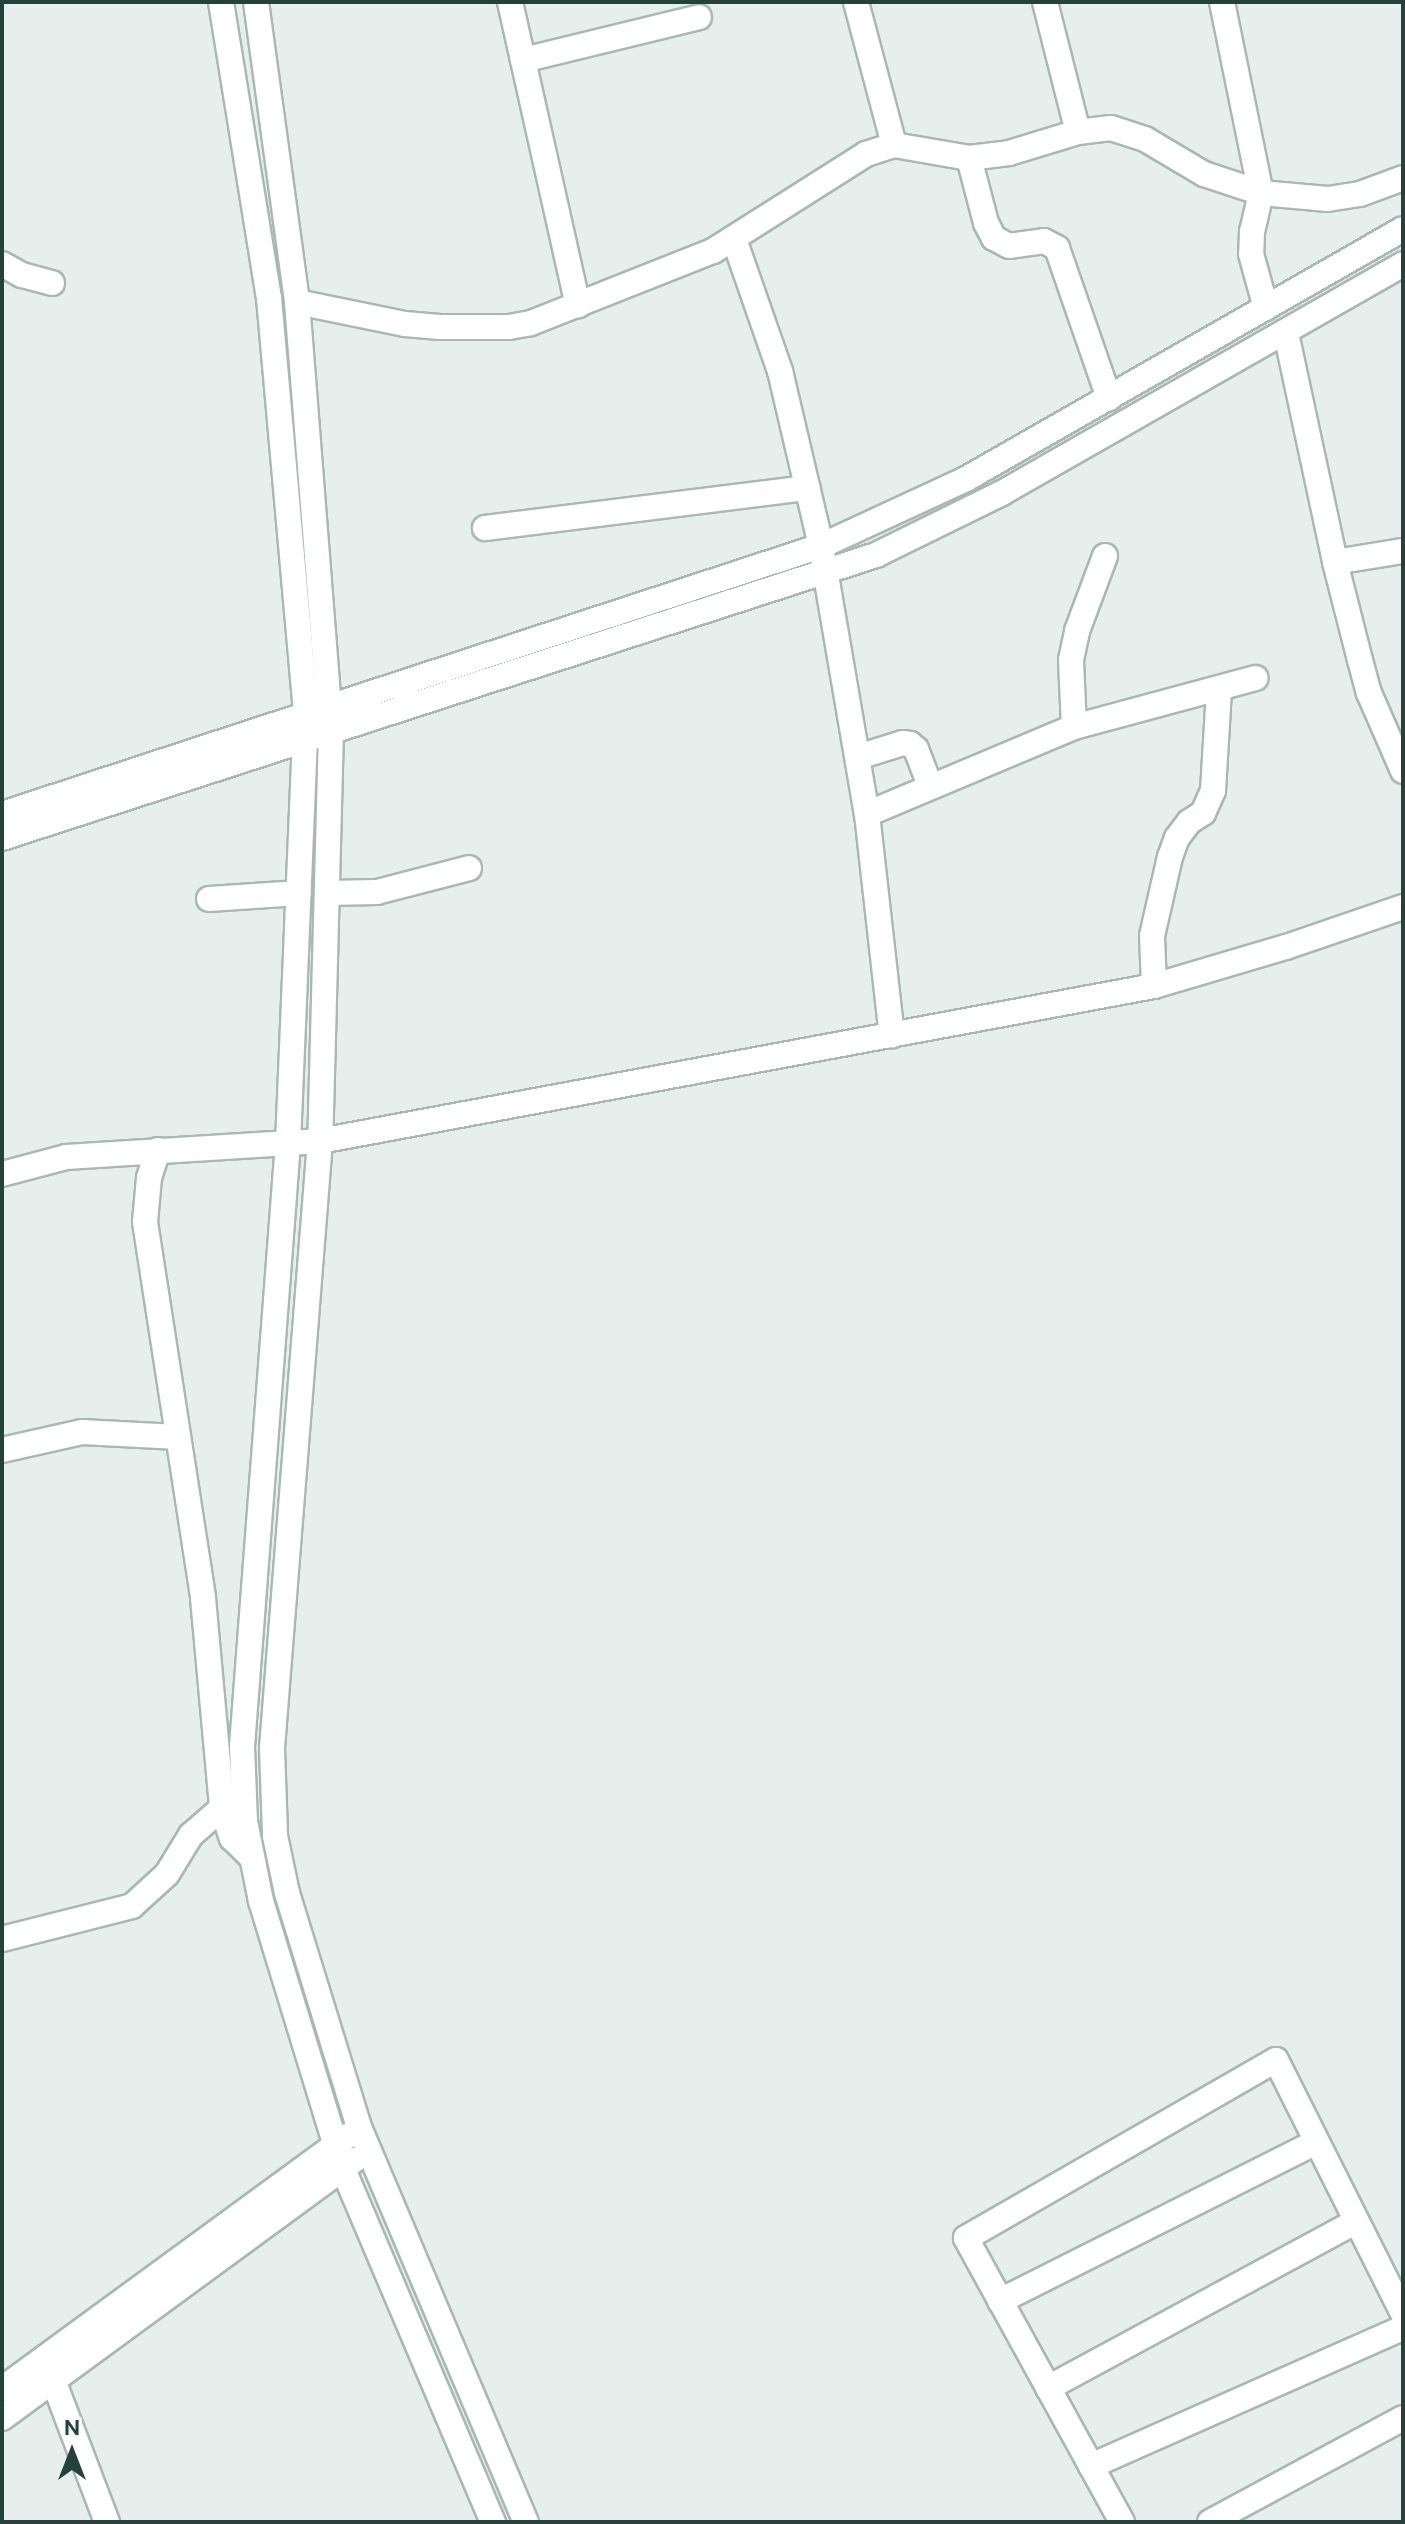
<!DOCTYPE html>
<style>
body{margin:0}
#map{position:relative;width:1405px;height:2524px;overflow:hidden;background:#e6efeb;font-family:"DM Sans",sans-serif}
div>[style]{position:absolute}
.roads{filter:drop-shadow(2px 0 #a8b8b2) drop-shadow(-2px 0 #a8b8b2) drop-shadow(0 2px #a8b8b2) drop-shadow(0 -2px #a8b8b2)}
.street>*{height:24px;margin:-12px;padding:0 12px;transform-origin:12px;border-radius:12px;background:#fff}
span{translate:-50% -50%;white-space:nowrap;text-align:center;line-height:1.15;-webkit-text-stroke:6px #f7fbf9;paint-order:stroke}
.frame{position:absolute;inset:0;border:4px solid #24423a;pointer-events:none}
.north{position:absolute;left:32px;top:2412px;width:80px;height:80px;-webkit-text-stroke:6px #f7fbf9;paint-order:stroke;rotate:0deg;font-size:22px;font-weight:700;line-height:32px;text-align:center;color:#24423a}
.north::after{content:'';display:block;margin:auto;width:28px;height:36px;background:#24423a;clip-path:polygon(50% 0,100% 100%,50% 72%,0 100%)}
</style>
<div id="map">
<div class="roads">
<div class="street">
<div style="left:221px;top:2px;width:300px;rotate:80.8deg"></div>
<div style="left:269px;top:298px;width:418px;rotate:84.9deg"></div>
<div style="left:306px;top:714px;width:429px;rotate:92.4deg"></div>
<div style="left:288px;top:1143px;width:606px;rotate:94.36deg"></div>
<div style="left:242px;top:1747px;width:74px;rotate:87.7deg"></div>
<div style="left:245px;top:1821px;width:82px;rotate:78.7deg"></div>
<div style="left:261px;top:1901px;width:280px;rotate:73deg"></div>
<div style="left:343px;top:2169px;width:384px;rotate:67deg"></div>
<div style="left:256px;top:2px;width:303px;rotate:82.2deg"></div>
<div style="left:297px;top:302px;width:430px;rotate:85.5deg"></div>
<div style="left:331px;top:731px;width:410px;rotate:91.5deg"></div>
<div style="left:320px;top:1141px;width:609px;rotate:94.52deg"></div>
<div style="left:272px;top:1748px;width:88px;rotate:88deg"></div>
<div style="left:275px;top:1836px;width:58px;rotate:78.1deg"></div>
<div style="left:287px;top:1893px;width:245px;rotate:72.9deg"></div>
<div style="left:359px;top:2127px;width:429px;rotate:67.1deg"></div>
<div style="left:510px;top:2px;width:311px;rotate:77.4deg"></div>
<div style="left:856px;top:2px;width:148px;rotate:75.1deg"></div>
<div style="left:1045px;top:2px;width:134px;rotate:75.8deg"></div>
<div style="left:1222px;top:2px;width:195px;rotate:78.5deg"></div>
<div style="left:1261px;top:193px;width:39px;rotate:103deg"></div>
<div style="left:1252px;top:231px;width:23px;rotate:92deg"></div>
<div style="left:1251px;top:254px;width:56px;rotate:74.5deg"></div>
<div style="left:523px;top:60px;width:181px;rotate:-13.7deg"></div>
<div style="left:969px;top:158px;width:67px;rotate:75.3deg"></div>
<div style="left:986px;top:223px;width:17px;rotate:62deg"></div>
<div style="left:994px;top:238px;width:17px;rotate:28deg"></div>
<div style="left:1009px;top:246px;width:35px;rotate:-8deg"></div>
<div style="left:1044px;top:241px;width:15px;rotate:28deg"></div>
<div style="left:1057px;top:248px;width:159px;rotate:70.9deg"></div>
<div style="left:734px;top:239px;width:140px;rotate:70.8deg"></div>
<div style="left:780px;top:371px;width:180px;rotate:76.8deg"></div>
<div style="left:821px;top:546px;width:272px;rotate:80.3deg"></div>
<div style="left:867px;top:814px;width:223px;rotate:83.6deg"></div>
<div style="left:2px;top:264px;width:23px;rotate:29deg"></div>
<div style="left:22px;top:275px;width:31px;rotate:15deg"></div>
<div style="left:297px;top:302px;width:110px;rotate:11.5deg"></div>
<div style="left:405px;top:324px;width:35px;rotate:5deg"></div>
<div style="left:440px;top:327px;width:69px"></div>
<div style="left:509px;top:327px;width:22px;rotate:-10deg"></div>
<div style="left:531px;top:323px;width:196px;rotate:-21.6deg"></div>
<div style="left:713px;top:251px;width:181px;rotate:-32.4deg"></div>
<div style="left:866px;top:154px;width:29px;rotate:-18deg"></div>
<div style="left:894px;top:145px;width:76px;rotate:9.8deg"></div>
<div style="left:969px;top:158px;width:40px;rotate:-7.1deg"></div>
<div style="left:1009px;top:153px;width:72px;rotate:-16.9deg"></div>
<div style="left:1078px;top:132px;width:33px;rotate:-7deg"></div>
<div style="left:1111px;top:128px;width:36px;rotate:18deg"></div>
<div style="left:1145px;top:139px;width:69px;rotate:30.7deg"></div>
<div style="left:1204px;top:174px;width:60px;rotate:18.4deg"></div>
<div style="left:1261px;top:193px;width:67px;rotate:5.1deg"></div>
<div style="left:1328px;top:199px;width:32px;rotate:-9deg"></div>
<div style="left:1360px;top:194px;width:46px;rotate:-20.4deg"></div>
<div style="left:1286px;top:333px;width:234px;rotate:77.9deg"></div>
<div style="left:1335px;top:562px;width:101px;rotate:75.7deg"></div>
<div style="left:1360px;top:660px;width:34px;rotate:75deg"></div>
<div style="left:1369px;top:693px;width:85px;rotate:66.4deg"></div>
<div style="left:485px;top:528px;width:325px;rotate:-7.1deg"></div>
<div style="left:1335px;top:562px;width:69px;rotate:-9.2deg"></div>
<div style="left:1074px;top:727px;width:67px;rotate:-92.6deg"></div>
<div style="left:1071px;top:660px;width:30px;rotate:-78deg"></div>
<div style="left:1077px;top:631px;width:80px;rotate:-69.5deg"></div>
<div style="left:858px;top:757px;width:47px;rotate:-17.3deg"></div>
<div style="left:903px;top:743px;width:7px;rotate:8deg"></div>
<div style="left:910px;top:744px;width:8px;rotate:40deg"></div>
<div style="left:916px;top:749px;width:40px;rotate:69deg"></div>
<div style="left:2px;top:814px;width:862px;rotate:-18.12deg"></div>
<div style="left:821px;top:546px;width:160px;rotate:-24.8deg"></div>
<div style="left:966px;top:479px;width:503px;rotate:-29.77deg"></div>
<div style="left:867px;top:814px;width:225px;rotate:-22.8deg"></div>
<div style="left:1074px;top:727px;width:188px;rotate:-15.1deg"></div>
<div style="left:2px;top:838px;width:919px;rotate:-17.94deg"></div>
<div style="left:876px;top:555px;width:140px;rotate:-26.2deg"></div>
<div style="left:1002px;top:493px;width:462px;rotate:-29.7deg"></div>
<div style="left:327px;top:893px;width:50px;rotate:-1.1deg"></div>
<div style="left:377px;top:892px;width:95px;rotate:-14.6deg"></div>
<div style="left:209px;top:899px;width:90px;rotate:-3.8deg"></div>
<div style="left:1154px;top:986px;width:50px;rotate:-92.3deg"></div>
<div style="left:1152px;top:936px;width:81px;rotate:-77.2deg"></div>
<div style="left:1170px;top:857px;width:20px;rotate:-70deg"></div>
<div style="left:1177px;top:838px;width:20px;rotate:-53deg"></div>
<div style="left:1189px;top:822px;width:17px;rotate:-33deg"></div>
<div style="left:1203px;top:813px;width:24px;rotate:-66deg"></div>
<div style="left:1213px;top:791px;width:102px;rotate:-86.6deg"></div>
<div style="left:158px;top:1150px;width:29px;rotate:108deg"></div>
<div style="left:149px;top:1178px;width:44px;rotate:95.2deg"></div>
<div style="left:145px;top:1222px;width:380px;rotate:81.2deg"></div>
<div style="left:203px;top:1598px;width:211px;rotate:84.8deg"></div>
<div style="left:222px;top:1808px;width:32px;rotate:72deg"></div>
<div style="left:232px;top:1838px;width:27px;rotate:45deg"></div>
<div style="left:2px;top:1174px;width:66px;rotate:-14.9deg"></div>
<div style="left:66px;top:1157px;width:255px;rotate:-3.6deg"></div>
<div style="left:320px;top:1141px;width:848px;rotate:-10.53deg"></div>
<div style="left:1154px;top:986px;width:138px;rotate:-16.5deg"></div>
<div style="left:1286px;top:947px;width:124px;rotate:-18.9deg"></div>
<div style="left:2px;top:1450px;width:82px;rotate:-12.7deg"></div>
<div style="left:82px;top:1432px;width:96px;rotate:3deg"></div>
<div style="left:2px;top:1939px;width:134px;rotate:-14.2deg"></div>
<div style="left:132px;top:1906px;width:47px;rotate:-42.4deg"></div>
<div style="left:167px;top:1874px;width:46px;rotate:-58.4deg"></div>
<div style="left:191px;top:1835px;width:41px;rotate:-41.1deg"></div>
<div style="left:1000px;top:2301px;width:354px;rotate:-26.7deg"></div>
<div style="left:53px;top:2380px;width:152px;rotate:69.2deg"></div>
<div style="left:1048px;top:2388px;width:349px;rotate:-28.4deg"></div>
<div style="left:2px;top:2389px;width:429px;rotate:-36.2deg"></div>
<div style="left:2px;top:2418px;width:437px;rotate:-36.2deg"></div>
<div style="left:1091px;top:2466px;width:341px;rotate:-23.9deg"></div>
<div style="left:1122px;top:2522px;width:324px;rotate:-118.8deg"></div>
<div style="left:966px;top:2238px;width:357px;rotate:-29.9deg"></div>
<div style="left:1276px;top:2060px;width:284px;rotate:63.4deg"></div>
<div style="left:1210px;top:2522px;width:219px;rotate:-28.3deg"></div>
</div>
</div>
<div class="frame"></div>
<div class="north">N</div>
</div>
